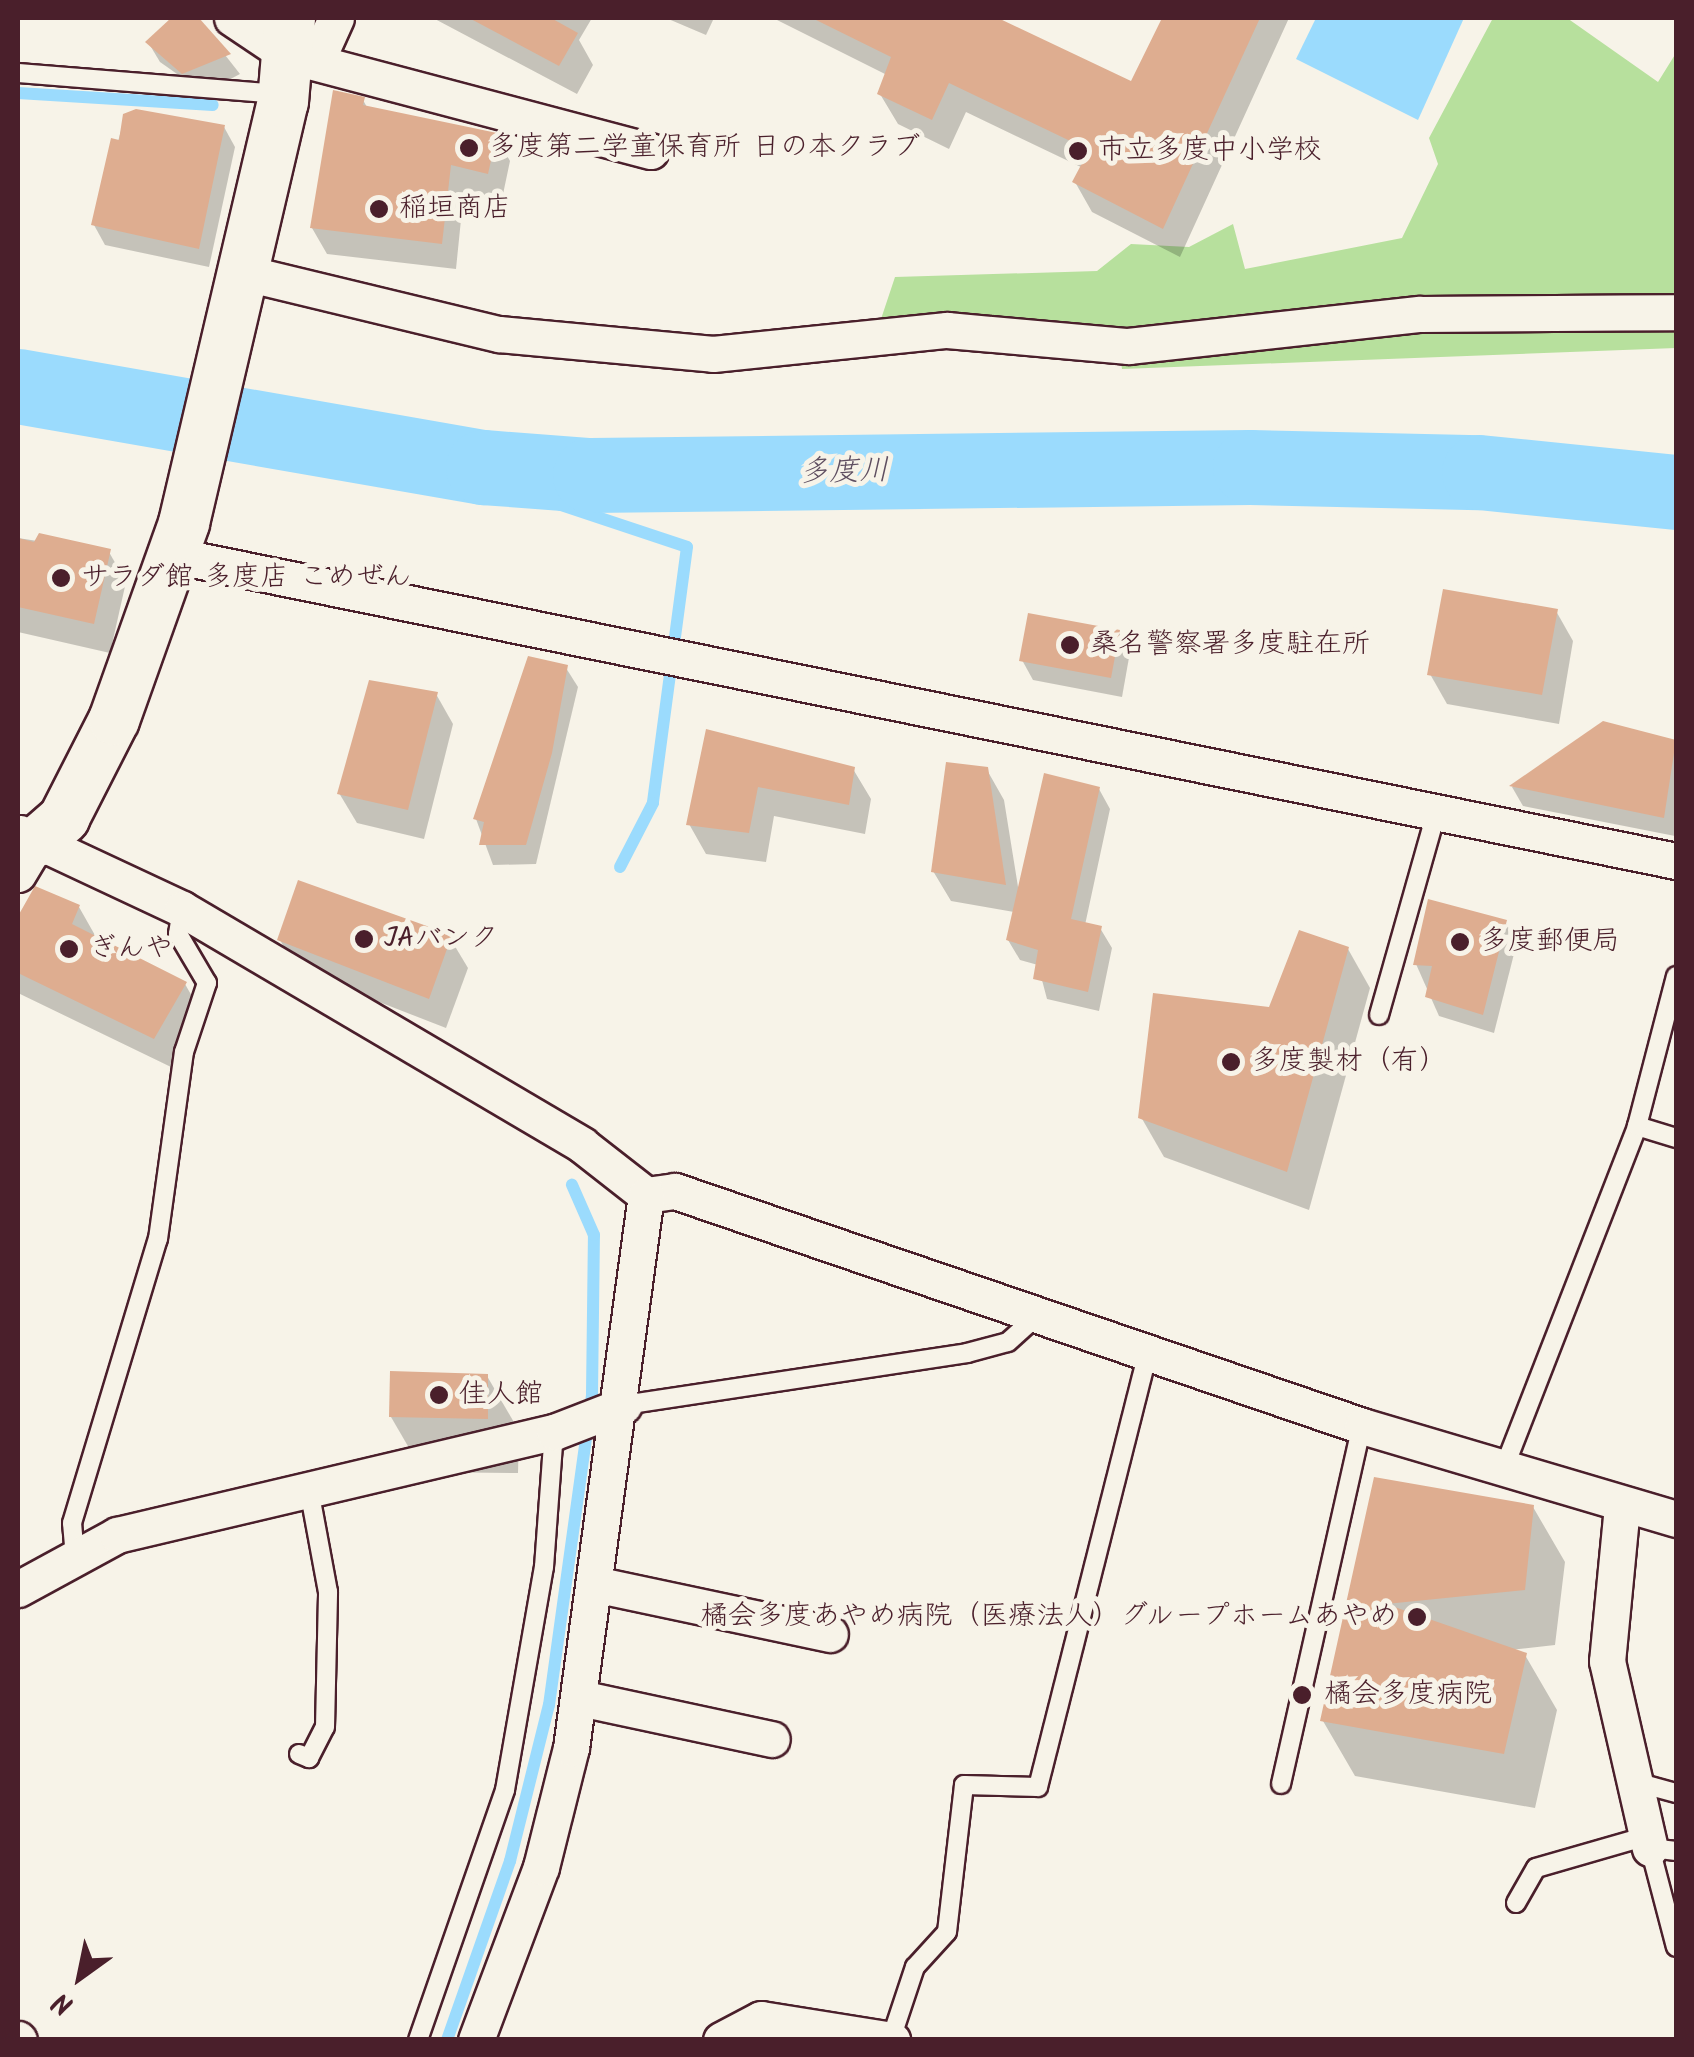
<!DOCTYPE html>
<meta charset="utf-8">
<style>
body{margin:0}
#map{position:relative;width:1694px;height:2057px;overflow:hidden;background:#f7f3e8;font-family:Kalam,"Klee One",sans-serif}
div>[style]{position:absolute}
.green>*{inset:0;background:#b7e09d}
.water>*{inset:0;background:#9bdbfd}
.shadow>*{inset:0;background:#0003}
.stream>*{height:12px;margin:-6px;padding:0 6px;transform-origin:6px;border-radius:6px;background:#9bdbfd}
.river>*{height:75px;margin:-37.5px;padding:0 37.5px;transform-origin:37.5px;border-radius:37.5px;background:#9bdbfd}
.building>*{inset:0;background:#dead90}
.roads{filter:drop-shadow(2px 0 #4a1f2b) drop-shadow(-2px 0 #4a1f2b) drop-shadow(0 2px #4a1f2b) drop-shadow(0 -2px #4a1f2b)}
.lane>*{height:18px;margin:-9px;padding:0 9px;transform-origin:9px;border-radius:9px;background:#f7f3e8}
.street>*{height:35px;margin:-17.5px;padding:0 17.5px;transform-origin:17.5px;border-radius:17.5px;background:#f7f3e8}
.secondary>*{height:50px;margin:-25px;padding:0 25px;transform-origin:25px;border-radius:25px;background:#f7f3e8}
.dots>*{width:28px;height:28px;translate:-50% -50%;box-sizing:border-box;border:5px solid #f7f3e8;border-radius:50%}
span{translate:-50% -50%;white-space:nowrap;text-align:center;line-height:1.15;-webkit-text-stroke:10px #f7f3e8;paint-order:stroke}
.poi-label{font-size:28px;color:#4a1f2b}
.left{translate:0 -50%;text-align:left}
.right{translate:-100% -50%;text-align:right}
.water-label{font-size:30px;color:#5e4e60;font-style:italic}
.frame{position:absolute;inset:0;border:20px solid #4a1f2b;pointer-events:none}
.north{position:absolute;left:30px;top:1927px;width:100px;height:100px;-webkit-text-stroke:8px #f7f3e8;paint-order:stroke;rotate:213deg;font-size:28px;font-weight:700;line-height:40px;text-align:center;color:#4a1f2b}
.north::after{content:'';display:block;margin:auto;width:35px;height:45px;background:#4a1f2b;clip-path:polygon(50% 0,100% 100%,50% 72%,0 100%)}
</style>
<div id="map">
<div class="green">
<div style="clip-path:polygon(1493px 18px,1567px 18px,1658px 82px,1676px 53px,1676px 348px,1122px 369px,1117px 334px,947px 311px,881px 319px,895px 277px,1097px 271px,1131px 244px,1189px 247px,1233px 224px,1245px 269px,1402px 238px,1438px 164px,1429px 138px)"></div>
</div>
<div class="water">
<div style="clip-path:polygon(1316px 18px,1464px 18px,1418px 120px,1296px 59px)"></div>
</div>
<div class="shadow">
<div style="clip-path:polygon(175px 18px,196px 18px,240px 74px,204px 93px,160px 62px,148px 42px)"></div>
<div style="clip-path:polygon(433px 18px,592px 18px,579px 40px,593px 65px,577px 94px)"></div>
<div style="clip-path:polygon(666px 18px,714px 18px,706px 35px)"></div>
<div style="clip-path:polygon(773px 18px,992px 18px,1132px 84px,1164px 18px,1289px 18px,1180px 257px,1092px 212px,1075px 182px,1083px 168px,966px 112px,949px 149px,898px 124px,880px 94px,887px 75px)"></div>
<div style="clip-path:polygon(363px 100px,368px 109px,495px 135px,510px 161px,502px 199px,464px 190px,456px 269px,327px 254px,312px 228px)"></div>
<div style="clip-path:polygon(125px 117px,224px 127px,235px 147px,209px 267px,105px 245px,94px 225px)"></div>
<div style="clip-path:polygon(18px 538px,109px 552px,126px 582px,110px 653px,18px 632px)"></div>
<div style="clip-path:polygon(1556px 611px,1573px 641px,1559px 724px,1447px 704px,1430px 674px)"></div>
<div style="clip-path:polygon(1119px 633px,1130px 652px,1122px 697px,1033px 680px,1022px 660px)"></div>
<div style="clip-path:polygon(566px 668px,578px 687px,536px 864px,493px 865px,476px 819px)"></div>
<div style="clip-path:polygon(436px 694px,453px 724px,424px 839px,357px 823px,339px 793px)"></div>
<div style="clip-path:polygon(1604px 724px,1676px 742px,1675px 836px,1523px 806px,1512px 787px)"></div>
<div style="clip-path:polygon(708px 732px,853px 769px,871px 799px,865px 834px,774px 816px,766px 862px,706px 854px,689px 824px)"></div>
<div style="clip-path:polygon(987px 770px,1004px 800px,1019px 893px,1099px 789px,1110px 809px,1085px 925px,1100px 928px,1112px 948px,1099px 1011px,1047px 999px,1038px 965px,1020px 960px,1008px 940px,1014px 912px,951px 901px,933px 871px)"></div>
<div style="clip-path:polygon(36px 889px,79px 907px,96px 937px,185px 984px,202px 1014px,171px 1067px,18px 993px,18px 922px)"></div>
<div style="clip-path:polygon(1505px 922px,1517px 942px,1494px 1033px,1439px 1016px,1416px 964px)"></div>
<div style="clip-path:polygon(450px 938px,468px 968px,446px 1028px,297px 970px,280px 940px)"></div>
<div style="clip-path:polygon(1348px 949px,1370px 988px,1309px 1210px,1164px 1157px,1141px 1117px)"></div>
<div style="clip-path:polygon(487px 1376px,519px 1431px,518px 1473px,423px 1472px,391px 1417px)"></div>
<div style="clip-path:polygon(1375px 1480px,1533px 1507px,1565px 1562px,1555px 1645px,1510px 1650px,1525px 1655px,1557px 1710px,1535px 1808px,1355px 1776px,1323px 1721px)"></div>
</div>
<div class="stream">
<div style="left:18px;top:93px;width:195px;rotate:3.5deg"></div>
<div style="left:500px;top:468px;width:41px;rotate:41.1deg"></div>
<div style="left:531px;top:495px;width:164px;rotate:18.4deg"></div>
<div style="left:687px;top:547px;width:258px;rotate:97.6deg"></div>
<div style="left:653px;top:803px;width:72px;rotate:117.3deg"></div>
<div style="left:447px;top:2040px;width:190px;rotate:-70.6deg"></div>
<div style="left:510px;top:1861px;width:161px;rotate:-76deg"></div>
<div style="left:549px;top:1705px;width:314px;rotate:-82.1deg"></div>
<div style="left:592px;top:1394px;width:159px;rotate:-89.3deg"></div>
<div style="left:594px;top:1235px;width:55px;rotate:-113.7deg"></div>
</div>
<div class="river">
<div style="left:18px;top:386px;width:472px;rotate:9.9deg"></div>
<div style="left:483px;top:467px;width:107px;rotate:4.3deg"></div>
<div style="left:590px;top:475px;width:660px;rotate:-0.69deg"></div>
<div style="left:1250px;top:467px;width:229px;rotate:1.3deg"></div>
<div style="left:1479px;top:472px;width:198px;rotate:5.8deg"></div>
</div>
<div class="building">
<div style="clip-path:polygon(171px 18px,199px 18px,231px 54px,182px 74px,145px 42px)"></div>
<div style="clip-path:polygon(469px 18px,551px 18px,578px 33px,559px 66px)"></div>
<div style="clip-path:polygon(812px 18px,998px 18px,1131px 81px,1162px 18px,1260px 18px,1163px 229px,1072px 182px,1089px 150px,949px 83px,932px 120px,877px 94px,891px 57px)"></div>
<div style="clip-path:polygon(333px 90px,365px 97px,363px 105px,497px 133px,488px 174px,451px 165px,442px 244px,310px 228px)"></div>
<div style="clip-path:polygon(136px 109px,225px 125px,199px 249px,91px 225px,111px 138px,119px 140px,123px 114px)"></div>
<div style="clip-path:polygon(39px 533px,111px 549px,94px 624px,18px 607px,18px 538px,34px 542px)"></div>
<div style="clip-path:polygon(1443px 589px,1558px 609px,1542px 695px,1427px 675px)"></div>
<div style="clip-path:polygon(1028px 613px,1120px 630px,1111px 678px,1019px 661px)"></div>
<div style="clip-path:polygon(528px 656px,568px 665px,552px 753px,526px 845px,479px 845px,484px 822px,473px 819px)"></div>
<div style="clip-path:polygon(369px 680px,438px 692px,408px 810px,337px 794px)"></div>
<div style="clip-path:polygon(1603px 721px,1676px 740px,1664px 818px,1509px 786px)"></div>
<div style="clip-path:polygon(706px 729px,855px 767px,849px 805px,758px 787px,749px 833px,686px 825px)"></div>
<div style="clip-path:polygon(946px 762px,988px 767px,1006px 885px,931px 872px)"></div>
<div style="clip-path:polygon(1044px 773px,1100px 787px,1071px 919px,1102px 926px,1088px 992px,1033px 979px,1038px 950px,1006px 940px)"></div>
<div style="clip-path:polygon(298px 880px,452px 935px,429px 999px,277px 940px)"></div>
<div style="clip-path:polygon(35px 886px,80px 905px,72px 924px,187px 982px,154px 1039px,18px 973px,18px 916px)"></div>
<div style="clip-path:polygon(1428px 899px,1507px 920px,1483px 1015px,1425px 997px,1432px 966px,1413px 965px)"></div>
<div style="clip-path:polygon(1299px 930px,1349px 947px,1287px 1172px,1138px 1118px,1153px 993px,1269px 1007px)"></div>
<div style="clip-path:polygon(390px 1371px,488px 1374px,488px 1419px,389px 1417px)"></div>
<div style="clip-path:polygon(1374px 1477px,1534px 1505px,1525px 1590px,1386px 1604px,1527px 1653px,1504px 1754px,1320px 1721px)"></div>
</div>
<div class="roads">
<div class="lane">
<div style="left:18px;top:73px;width:262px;rotate:4.6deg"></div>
<div style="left:1379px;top:1015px;width:209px;rotate:-74.2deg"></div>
<div style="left:1637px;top:1126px;width:41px;rotate:17.1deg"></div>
<div style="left:624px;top:1405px;width:347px;rotate:-8.6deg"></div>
<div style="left:967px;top:1353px;width:42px;rotate:-15deg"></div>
<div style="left:1008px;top:1342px;width:42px;rotate:-42.1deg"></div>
<div style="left:1504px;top:1468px;width:367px;rotate:-68.7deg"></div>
<div style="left:1637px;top:1126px;width:155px;rotate:-75.4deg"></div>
<div style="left:75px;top:1557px;width:34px;rotate:-95deg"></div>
<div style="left:72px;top:1523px;width:297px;rotate:-73.2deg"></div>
<div style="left:158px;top:1239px;width:189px;rotate:-82.1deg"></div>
<div style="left:184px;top:1052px;width:73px;rotate:-71.6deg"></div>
<div style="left:207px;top:983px;width:57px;rotate:-120.6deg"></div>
<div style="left:178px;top:934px;width:25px;rotate:-81deg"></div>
<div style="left:299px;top:1754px;width:11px;rotate:22deg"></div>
<div style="left:309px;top:1758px;width:35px;rotate:-63deg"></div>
<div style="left:325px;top:1727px;width:135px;rotate:-88.7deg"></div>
<div style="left:328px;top:1592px;width:110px;rotate:-100.5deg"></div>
<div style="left:1632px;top:1781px;width:46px;rotate:15.3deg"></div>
<div style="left:1281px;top:1784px;width:367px;rotate:-77.3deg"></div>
<div style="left:1676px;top:1851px;width:26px;rotate:-173deg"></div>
<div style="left:1650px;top:1848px;width:102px;rotate:75.3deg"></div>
<div style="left:1516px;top:1903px;width:40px;rotate:-60.3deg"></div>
<div style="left:1536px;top:1868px;width:116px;rotate:-16.1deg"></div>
<div style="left:891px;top:2039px;width:76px;rotate:-71.6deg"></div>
<div style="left:915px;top:1967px;width:47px;rotate:-47.6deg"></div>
<div style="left:947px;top:1932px;width:148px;rotate:-83.4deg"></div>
<div style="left:964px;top:1785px;width:74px;rotate:1.5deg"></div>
<div style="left:1038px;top:1787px;width:448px;rotate:-75.8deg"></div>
<div style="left:418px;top:2040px;width:265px;rotate:-70.8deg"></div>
<div style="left:505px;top:1790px;width:226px;rotate:-80.1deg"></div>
<div style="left:544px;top:1567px;width:135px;rotate:-85.8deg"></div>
</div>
<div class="street">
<div style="left:232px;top:18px;width:66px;rotate:33.9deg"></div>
<div style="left:287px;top:55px;width:376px;rotate:14.8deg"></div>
<div style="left:317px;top:60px;width:46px;rotate:-65.7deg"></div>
<div style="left:246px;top:273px;width:260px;rotate:13.6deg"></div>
<div style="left:499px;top:334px;width:215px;rotate:5.3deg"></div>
<div style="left:713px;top:354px;width:235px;rotate:-5.9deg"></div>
<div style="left:947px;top:330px;width:182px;rotate:5.1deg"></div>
<div style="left:1128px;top:346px;width:294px;rotate:-6.3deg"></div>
<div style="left:1420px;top:314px;width:256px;rotate:-0.4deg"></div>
<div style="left:172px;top:555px;width:1535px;rotate:11.5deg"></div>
<div style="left:20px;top:833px;width:179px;rotate:25.1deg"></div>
<div style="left:182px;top:909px;width:464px;rotate:30.5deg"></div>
<div style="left:582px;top:1145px;width:81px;rotate:38deg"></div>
<div style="left:646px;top:1195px;width:29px;rotate:-8deg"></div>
<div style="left:675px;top:1191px;width:726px;rotate:18.88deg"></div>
<div style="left:1362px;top:1426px;width:327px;rotate:16.5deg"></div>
<div style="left:18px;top:874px;width:39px;rotate:-59deg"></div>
<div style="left:1622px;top:1506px;width:156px;rotate:95.5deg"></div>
<div style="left:1607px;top:1661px;width:192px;rotate:77.1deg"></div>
<div style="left:599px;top:1585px;width:236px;rotate:12deg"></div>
<div style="left:18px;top:1589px;width:113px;rotate:-28.6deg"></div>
<div style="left:117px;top:1535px;width:449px;rotate:-13.3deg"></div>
<div style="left:554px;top:1432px;width:75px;rotate:-21.1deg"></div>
<div style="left:580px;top:1698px;width:196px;rotate:12.1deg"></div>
<div style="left:18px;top:2039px;width:1px;rotate:45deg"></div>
<div style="left:476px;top:2040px;width:185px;rotate:-69.4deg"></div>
<div style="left:541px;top:1867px;width:123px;rotate:-75.9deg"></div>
<div style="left:571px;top:1748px;width:558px;rotate:-82.28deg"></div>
<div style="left:721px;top:2040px;width:45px;rotate:-27.7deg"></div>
<div style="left:761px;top:2019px;width:133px;rotate:9.1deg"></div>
</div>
<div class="secondary">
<div style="left:38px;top:841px;width:35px;rotate:-41deg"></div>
<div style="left:64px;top:818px;width:110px;rotate:-63deg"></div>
<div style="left:114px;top:720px;width:209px;rotate:-70.4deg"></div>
<div style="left:184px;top:523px;width:432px;rotate:-76.8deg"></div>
<div style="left:283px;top:102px;width:84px;rotate:-85.2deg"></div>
</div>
</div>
<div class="dots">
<div style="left:469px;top:148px;background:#4a1f2b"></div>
<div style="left:1078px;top:151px;background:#4a1f2b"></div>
<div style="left:379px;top:209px;background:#4a1f2b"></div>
<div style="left:61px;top:578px;background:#4a1f2b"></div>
<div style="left:1070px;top:645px;background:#4a1f2b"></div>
<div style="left:364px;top:939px;background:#4a1f2b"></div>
<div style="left:1460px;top:942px;background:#4a1f2b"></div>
<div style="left:69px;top:949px;background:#4a1f2b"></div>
<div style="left:1231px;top:1062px;background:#4a1f2b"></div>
<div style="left:439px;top:1395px;background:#4a1f2b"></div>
<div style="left:1417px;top:1617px;background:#4a1f2b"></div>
<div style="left:1302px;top:1695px;background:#4a1f2b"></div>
</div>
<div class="poi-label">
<span class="left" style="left:489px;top:148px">多度第二学童保育所 日の本クラブ</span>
<span class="left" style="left:1098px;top:151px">市立多度中小学校</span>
<span class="left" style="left:399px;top:209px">稲垣商店</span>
<span class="left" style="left:81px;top:578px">サラダ館 多度店 こめぜん</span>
<span class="left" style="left:1090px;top:645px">桑名警察署多度駐在所</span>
<span class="left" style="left:384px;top:939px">JAバンク</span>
<span class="left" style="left:1480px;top:942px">多度郵便局</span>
<span class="left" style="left:89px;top:949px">ぎんや</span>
<span class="left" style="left:1251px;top:1062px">多度製材（有）</span>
<span class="left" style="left:459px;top:1395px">佳人館</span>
<span class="right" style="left:1397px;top:1617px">橘会多度あやめ病院（医療法人）グループホームあやめ</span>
<span class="left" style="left:1324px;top:1695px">橘会多度病院</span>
</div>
<div class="water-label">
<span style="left:844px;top:472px;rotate:-1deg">多度川</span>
</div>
<div class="frame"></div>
<div class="north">N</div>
</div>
